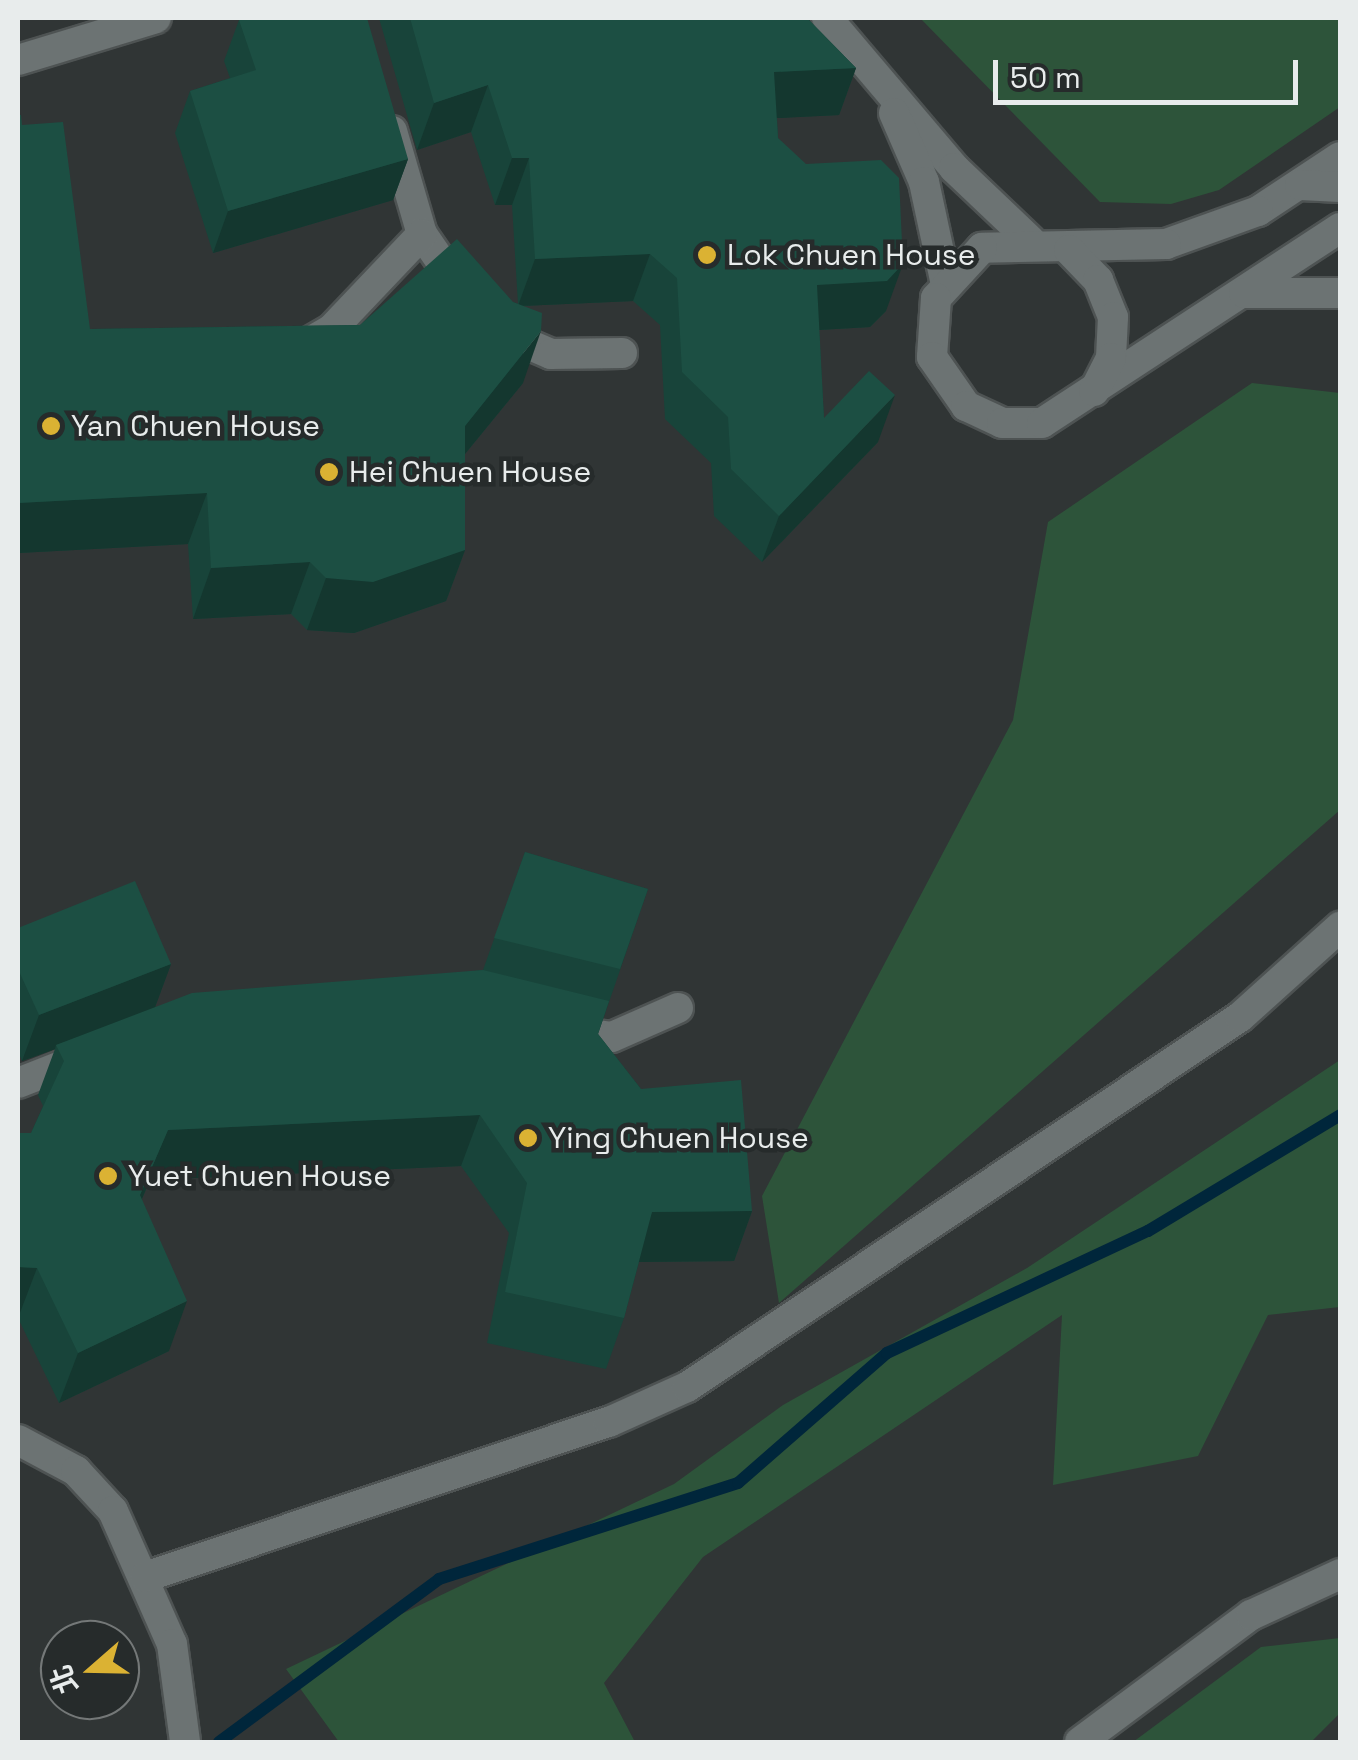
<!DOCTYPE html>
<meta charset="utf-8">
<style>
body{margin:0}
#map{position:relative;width:1358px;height:1760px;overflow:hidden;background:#303535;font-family:"Space Grotesk","Noto Sans TC",sans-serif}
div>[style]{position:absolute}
.green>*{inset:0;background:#2d543a}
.stream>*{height:12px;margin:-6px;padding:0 6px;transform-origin:6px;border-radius:6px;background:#00263b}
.roads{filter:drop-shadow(2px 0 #4e5353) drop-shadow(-2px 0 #4e5353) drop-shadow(0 2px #4e5353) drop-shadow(0 -2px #4e5353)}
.minor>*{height:30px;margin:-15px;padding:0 15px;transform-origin:15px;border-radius:15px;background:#6c7373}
.wall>*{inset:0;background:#18443a}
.shaded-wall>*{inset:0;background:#14372f}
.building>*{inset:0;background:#1c4f43}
.dots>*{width:28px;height:28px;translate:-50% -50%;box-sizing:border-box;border:5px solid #262b2b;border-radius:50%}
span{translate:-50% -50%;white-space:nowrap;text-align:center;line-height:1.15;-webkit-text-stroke:9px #262b2b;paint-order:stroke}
.poi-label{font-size:30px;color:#e8ecec}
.left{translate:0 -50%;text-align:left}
.frame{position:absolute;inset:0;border:20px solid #e8ecec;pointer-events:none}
.north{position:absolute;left:40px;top:1620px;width:100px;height:100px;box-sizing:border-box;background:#262b2b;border:2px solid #747878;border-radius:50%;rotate:250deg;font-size:28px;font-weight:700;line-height:40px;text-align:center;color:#e8ecec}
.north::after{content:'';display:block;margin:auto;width:35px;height:45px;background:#dbb233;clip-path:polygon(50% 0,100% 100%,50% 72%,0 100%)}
.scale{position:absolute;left:993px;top:60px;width:305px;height:45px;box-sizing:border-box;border:5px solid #e8ecec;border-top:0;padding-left:12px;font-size:30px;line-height:35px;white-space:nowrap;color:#e8ecec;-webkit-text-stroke:8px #262b2b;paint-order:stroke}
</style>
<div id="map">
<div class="green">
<div style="clip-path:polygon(920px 18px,1340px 18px,1340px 107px,1219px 190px,1171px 204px,1100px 202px)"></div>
<div style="clip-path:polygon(1252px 383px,1340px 393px,1340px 810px,779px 1303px,762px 1196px,1013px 720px,1048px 522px)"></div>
<div style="clip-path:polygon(1340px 1060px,1340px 1307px,1268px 1315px,1198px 1456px,1053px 1485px,1062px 1315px,703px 1557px,604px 1683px,635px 1742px,339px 1742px,286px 1669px,674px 1484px,783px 1405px,1027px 1268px)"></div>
<div style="clip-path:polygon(1340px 1638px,1340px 1713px,1311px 1742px,1133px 1742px,1261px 1647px)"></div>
</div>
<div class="stream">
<div style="left:219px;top:1742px;width:274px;rotate:-36.5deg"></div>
<div style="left:439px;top:1579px;width:314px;rotate:-17.8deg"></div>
<div style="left:738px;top:1483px;width:198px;rotate:-41.1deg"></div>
<div style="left:887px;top:1353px;width:288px;rotate:-25.1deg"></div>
<div style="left:1148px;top:1231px;width:224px;rotate:-31.1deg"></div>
</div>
<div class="roads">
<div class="minor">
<div style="left:827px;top:18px;width:197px;rotate:49.7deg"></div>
<div style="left:954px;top:168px;width:105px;rotate:43.5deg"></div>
<div style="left:18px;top:60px;width:144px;rotate:-16.9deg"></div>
<div style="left:894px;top:113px;width:75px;rotate:66.5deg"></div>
<div style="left:924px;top:182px;width:100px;rotate:77.9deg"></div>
<div style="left:392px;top:131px;width:107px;rotate:73.8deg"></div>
<div style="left:422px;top:234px;width:67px;rotate:55.4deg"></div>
<div style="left:1340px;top:157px;width:98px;rotate:146.6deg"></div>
<div style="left:1258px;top:211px;width:98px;rotate:160.3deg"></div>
<div style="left:1166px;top:244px;width:184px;rotate:178.8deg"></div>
<div style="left:982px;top:248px;width:68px;rotate:132.6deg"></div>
<div style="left:936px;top:298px;width:59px;rotate:93.9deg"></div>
<div style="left:932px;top:357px;width:60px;rotate:55.2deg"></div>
<div style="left:966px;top:406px;width:40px;rotate:25deg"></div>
<div style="left:1002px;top:423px;width:40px"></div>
<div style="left:1042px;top:423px;width:356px;rotate:-33.2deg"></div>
<div style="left:1300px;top:185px;width:40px;rotate:2.9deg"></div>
<div style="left:1069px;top:250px;width:42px;rotate:46deg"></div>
<div style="left:1098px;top:280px;width:40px;rotate:68deg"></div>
<div style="left:1113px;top:317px;width:41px;rotate:92.8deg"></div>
<div style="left:1111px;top:358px;width:37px;rotate:117deg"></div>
<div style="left:1244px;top:293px;width:96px"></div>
<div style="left:502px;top:333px;width:53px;rotate:23.2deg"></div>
<div style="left:551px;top:354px;width:71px;rotate:-0.8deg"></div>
<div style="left:301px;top:347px;width:34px;rotate:-30deg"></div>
<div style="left:331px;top:330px;width:132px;rotate:-46.5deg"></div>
<div style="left:563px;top:1031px;width:49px;rotate:7deg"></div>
<div style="left:612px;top:1037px;width:72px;rotate:-23.7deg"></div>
<div style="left:18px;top:1083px;width:71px;rotate:-21.5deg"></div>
<div style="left:18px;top:1440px;width:66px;rotate:28.1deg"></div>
<div style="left:76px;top:1471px;width:54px;rotate:47.2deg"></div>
<div style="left:113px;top:1511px;width:145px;rotate:66.1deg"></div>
<div style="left:172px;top:1644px;width:99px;rotate:82.4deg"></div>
<div style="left:145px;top:1577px;width:489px;rotate:-18.5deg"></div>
<div style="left:609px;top:1422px;width:85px;rotate:-24.2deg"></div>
<div style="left:687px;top:1387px;width:665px;rotate:-33.79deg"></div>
<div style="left:1240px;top:1017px;width:135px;rotate:-42deg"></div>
<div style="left:1080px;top:1742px;width:213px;rotate:-36.6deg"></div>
<div style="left:1251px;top:1615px;width:98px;rotate:-24.7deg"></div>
</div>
</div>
<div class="wall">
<div style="clip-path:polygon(379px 18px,807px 18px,856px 68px,839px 115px,777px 118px,778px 138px,886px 311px,870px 327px,819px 330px,824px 418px,878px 442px,762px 562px,714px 516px,711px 463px,665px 419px,660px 325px,633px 301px,523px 306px,523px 383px,465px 454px,465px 550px,446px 601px,354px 633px,307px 630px,291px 614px,193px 619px,188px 544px,18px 553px,22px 125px,90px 329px,360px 325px,513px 302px,518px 304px,512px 205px,495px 205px,471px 132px,417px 150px)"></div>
<div style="clip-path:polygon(239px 20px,408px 159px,393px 200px,213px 253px,175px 133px,190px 91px,230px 78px,224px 61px)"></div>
<div style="clip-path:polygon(525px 852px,648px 889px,598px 1034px,641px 1089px,752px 1211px,734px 1261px,639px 1262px,624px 1318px,606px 1369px,487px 1343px,509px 1233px,461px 1166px,150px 1180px,142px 1199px,169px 1351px,59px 1403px,18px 1318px,18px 1133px,31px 1133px,43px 1106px,38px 1095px,55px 1049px,22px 1061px,18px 1052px,18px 928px,171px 964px,155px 1007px,483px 970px)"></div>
</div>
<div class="shaded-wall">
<div style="clip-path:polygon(856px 68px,839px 115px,757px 119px,774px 72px)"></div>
<div style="clip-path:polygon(488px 85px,471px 132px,417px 150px,434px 103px)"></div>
<div style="clip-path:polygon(512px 158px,529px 158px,512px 205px,495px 205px)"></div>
<div style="clip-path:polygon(408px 159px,393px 200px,213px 253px,228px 211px)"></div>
<div style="clip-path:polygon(650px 254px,633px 301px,518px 306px,535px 259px)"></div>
<div style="clip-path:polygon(903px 264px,886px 311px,870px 327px,800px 331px,817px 285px)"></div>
<div style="clip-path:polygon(541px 331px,523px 383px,446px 477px,465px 426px)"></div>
<div style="clip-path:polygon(895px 395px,878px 442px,762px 562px,779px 516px)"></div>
<div style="clip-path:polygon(207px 493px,188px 544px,18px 553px,18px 503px)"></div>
<div style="clip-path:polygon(465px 550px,446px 601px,354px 633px,307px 630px,326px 578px)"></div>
<div style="clip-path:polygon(310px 562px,291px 614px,193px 619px,211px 568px)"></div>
<div style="clip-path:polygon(171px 964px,154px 1010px,56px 1045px,55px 1049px,22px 1061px,39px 1015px)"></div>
<div style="clip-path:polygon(480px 1115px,461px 1166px,150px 1180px,122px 1245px,140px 1195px,168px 1130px)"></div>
<div style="clip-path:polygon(752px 1211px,734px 1261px,633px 1262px,652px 1212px)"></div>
<div style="clip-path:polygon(18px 1267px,37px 1268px,18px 1318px)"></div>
<div style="clip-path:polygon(187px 1301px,169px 1351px,59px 1403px,78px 1353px)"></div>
</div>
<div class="building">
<div style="clip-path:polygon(246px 18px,367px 18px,408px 159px,228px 211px,190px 91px,256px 70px,239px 20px)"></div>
<div style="clip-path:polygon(410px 18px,807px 18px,856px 68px,774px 72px,778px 138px,806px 164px,881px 160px,899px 178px,903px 264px,887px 281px,817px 285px,824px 418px,869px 371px,895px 395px,779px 516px,731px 469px,728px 417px,682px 372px,677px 278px,650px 254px,535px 259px,529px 158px,512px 158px,488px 85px,434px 103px)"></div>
<div style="clip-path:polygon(18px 115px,21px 115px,22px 125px,63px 122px,90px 329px,360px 325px,457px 239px,513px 302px,542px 313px,541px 331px,465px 426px,465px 550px,373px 582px,326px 578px,310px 562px,211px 568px,207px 493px,18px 503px)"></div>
<div style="clip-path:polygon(525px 852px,648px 889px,620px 969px,494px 938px)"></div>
<div style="clip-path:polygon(135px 881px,171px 964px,39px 1015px,18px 969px,18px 928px)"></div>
<div style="clip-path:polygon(483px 970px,609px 1001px,598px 1034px,641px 1089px,741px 1080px,752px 1211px,652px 1212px,624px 1318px,505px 1292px,527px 1183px,480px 1115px,168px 1130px,140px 1195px,187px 1301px,78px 1353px,37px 1268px,18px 1267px,18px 1133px,31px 1133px,64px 1061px,56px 1045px,192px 993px)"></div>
</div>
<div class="dots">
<div style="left:707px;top:255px;background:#dbb233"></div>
<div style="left:51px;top:426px;background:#dbb233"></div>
<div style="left:329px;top:472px;background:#dbb233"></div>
<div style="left:528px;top:1138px;background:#dbb233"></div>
<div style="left:108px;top:1176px;background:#dbb233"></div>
</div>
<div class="poi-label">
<span class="left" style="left:727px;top:255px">Lok Chuen House</span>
<span class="left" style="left:71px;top:426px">Yan Chuen House</span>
<span class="left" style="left:349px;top:472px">Hei Chuen House</span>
<span class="left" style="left:548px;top:1138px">Ying Chuen House</span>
<span class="left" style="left:128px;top:1176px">Yuet Chuen House</span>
</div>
<div class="frame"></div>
<div class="north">北</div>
<div class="scale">50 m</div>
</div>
